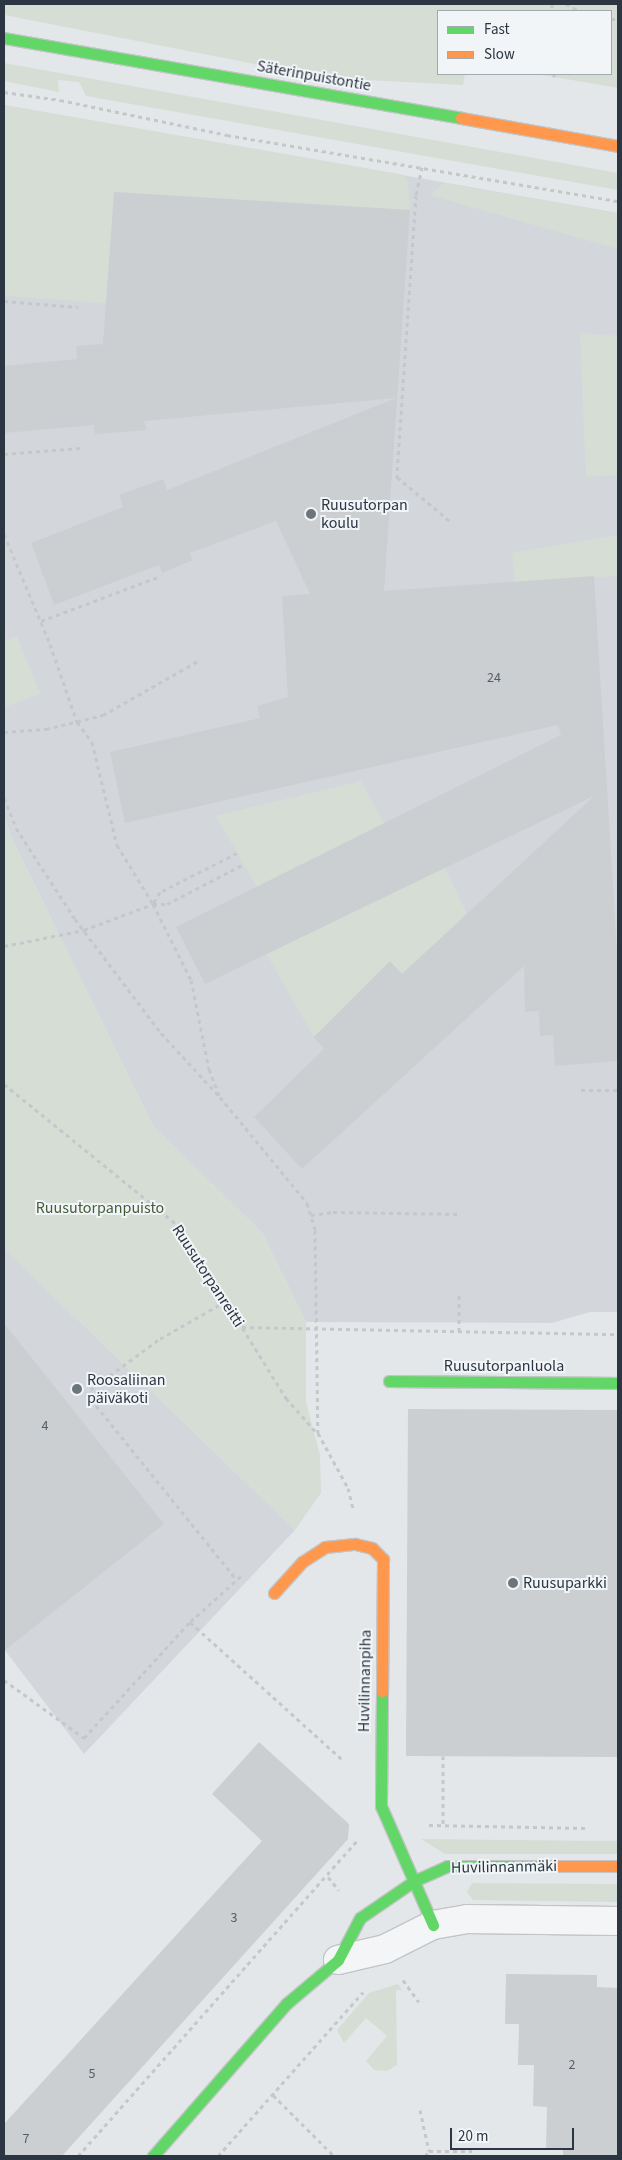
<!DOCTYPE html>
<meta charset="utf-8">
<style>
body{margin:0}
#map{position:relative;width:622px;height:2160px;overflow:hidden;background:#e4e7e9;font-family:"Source Sans 3",sans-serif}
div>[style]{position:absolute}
.built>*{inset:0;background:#d3d7dc}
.green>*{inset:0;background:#d6ddd5}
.building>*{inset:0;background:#cccfd1}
.path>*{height:3px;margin-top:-1.5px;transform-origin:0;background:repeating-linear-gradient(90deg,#c5c8cb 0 4px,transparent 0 8px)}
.roads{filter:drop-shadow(1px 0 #c2c5c7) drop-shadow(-1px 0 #c2c5c7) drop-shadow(0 1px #c2c5c7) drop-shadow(0 -1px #c2c5c7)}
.street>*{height:28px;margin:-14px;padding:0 14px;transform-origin:14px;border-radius:14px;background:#f3f5f6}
.fast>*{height:11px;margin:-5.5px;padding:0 5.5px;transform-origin:5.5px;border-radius:5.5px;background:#63d668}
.slow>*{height:11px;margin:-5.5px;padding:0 5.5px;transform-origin:5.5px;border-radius:5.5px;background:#ff974d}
.dots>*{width:14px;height:14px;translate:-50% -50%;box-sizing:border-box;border:2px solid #f2f5f8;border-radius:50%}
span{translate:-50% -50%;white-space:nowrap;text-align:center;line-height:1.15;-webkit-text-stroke:4px #f2f5f8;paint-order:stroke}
.number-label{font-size:14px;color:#545d66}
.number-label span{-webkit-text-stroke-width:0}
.street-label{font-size:16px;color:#2b3642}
.poi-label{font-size:16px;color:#2b3642}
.left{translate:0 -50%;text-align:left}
.park-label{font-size:16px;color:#445d39}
.frame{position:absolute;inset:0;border:5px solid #2b3642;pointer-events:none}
.legend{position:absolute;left:437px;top:10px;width:175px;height:65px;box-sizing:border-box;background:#f2f5f8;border:1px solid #a2a9af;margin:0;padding:6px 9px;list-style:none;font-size:15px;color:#2b3642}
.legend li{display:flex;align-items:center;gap:10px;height:25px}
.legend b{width:25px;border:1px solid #a2a9af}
.scale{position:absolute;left:450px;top:2128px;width:124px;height:22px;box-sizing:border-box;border:2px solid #2b3642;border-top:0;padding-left:6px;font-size:15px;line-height:18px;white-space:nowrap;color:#2b3642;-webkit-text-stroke:4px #f2f5f8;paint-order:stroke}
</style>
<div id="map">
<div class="built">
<div style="clip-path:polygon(4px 105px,618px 213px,618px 1312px,590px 1312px,552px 1323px,306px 1322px,262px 1233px,153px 1126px,12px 839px,4px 816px)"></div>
<div style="clip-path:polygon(4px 1248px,295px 1530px,84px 1754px,4px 1649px)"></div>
</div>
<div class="green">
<div style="clip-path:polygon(4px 4px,618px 4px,618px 88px,537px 74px,611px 74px,611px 11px,438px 11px,438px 74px,465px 74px,463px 85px,327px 78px,4px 15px)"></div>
<div style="clip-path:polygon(4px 63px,618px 173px,618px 190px,86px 96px,79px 82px,58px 80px,59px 92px,4px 81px)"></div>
<div style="clip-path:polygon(4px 105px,400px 174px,407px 178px,408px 183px,410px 210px,115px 192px,106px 303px,4px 296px)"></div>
<div style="clip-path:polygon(444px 183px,618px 213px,618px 249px,430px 195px)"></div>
<div style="clip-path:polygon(580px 333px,618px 336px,618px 475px,586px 477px)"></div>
<div style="clip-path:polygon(618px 535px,618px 576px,515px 582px,512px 553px)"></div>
<div style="clip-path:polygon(17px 636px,40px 694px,4px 707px,4px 641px)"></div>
<div style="clip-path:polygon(361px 781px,384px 823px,257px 887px,216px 816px)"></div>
<div style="clip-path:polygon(4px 816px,12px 839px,153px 1126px,262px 1233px,306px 1322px,306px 1402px,320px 1455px,321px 1493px,295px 1530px,4px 1248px)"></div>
<div style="clip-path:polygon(445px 868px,467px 914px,402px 974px,390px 962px,314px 1037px,266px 953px)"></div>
<div style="clip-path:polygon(421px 1839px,618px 1841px,618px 1854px,445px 1854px)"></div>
<div style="clip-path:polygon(472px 1883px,618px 1884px,618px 1902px,473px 1900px,467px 1892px)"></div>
<div style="clip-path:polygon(398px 1984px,402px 1990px,396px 1990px,397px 2065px,387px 2071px,374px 2070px,366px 2061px,387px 2036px,366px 2018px,344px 2043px,337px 2030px,369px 1993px)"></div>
</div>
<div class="building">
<div style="clip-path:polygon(114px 192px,410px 210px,384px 591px,594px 576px,618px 968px,618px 1061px,555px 1066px,553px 1035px,540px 1036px,539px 1011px,525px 1012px,524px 966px,302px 1169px,254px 1117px,324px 1049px,314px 1037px,390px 961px,402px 974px,594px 796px,205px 984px,176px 927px,561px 735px,558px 725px,125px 823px,110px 752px,260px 718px,257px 706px,288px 697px,282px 596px,310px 594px,276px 521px,190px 553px,193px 560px,162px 573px,159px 565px,54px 605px,31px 543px,123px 507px,119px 495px,163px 479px,167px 490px,396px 398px,144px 421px,147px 430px,95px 434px,94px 425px,4px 433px,4px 366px,77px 359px,76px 346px,103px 344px)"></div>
<div style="clip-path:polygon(4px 1323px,164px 1524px,4px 1651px)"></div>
<div style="clip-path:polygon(408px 1409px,618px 1410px,618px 1757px,406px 1756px)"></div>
<div style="clip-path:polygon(259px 1742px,349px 1824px,348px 1839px,62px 2156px,4px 2156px,4px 2124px,262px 1841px,212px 1794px)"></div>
<div style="clip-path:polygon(506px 1974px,597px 1975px,597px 1987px,618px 1988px,618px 2156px,563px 2156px,563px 2148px,546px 2148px,547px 2107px,533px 2106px,534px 2065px,518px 2065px,519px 2024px,505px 2024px)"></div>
</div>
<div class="path">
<div style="left:552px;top:4px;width:7px;rotate:90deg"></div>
<div style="left:566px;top:4px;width:15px;rotate:28deg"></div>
<div style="left:611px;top:19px;width:7px"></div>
<div style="left:554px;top:74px;width:3px;rotate:90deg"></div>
<div style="left:4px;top:92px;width:57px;rotate:8.1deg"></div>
<div style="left:60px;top:100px;width:171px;rotate:11.8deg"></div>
<div style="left:227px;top:135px;width:397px;rotate:9.6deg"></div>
<div style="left:422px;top:167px;width:29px;rotate:102deg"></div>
<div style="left:416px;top:195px;width:283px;rotate:93.9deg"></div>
<div style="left:397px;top:477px;width:70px;rotate:39.8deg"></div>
<div style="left:4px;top:301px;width:74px;rotate:4.6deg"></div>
<div style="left:4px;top:454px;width:76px;rotate:-4.5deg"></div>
<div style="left:4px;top:534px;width:119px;rotate:67.3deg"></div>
<div style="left:50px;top:644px;width:83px;rotate:70.9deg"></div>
<div style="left:77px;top:722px;width:25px;rotate:53deg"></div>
<div style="left:92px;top:742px;width:106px;rotate:76.4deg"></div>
<div style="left:117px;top:845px;width:69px;rotate:58.6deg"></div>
<div style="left:153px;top:904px;width:85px;rotate:63.4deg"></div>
<div style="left:191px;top:980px;width:91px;rotate:78.6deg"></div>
<div style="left:209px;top:1069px;width:30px;rotate:69deg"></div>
<div style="left:220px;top:1097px;width:137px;rotate:50.6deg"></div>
<div style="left:307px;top:1203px;width:28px;rotate:73deg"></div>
<div style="left:315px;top:1230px;width:203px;rotate:89.2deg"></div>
<div style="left:318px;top:1433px;width:63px;rotate:61.4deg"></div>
<div style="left:348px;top:1488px;width:21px;rotate:76deg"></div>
<div style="left:41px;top:621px;width:125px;rotate:-20.6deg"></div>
<div style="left:4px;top:732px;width:42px;rotate:-4.1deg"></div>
<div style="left:46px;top:729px;width:59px;rotate:-13.8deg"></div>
<div style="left:103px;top:715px;width:112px;rotate:-29.6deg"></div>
<div style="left:4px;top:798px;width:32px;rotate:68deg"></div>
<div style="left:16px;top:828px;width:108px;rotate:57deg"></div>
<div style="left:75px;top:919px;width:143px;rotate:53deg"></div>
<div style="left:161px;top:1033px;width:86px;rotate:47.4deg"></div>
<div style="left:237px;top:853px;width:86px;rotate:153.1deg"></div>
<div style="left:160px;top:892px;width:14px;rotate:120deg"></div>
<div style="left:153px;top:904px;width:14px"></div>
<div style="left:167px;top:904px;width:87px;rotate:-27.5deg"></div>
<div style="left:4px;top:946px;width:82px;rotate:-11.3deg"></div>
<div style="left:84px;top:930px;width:74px;rotate:-20.6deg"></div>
<div style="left:4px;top:1084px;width:225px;rotate:39.1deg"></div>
<div style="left:179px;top:1226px;width:203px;rotate:58.1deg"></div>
<div style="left:286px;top:1398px;width:47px;rotate:48.5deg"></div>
<div style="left:581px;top:1090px;width:37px"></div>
<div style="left:311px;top:1215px;width:22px;rotate:-8deg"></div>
<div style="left:333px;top:1212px;width:128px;rotate:0.9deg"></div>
<div style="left:226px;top:1301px;width:78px;rotate:150.2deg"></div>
<div style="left:158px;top:1340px;width:89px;rotate:143.6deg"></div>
<div style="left:86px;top:1393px;width:240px;rotate:51.1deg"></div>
<div style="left:242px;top:1327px;width:376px;rotate:1.1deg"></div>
<div style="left:459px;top:1331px;width:39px;rotate:-90deg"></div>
<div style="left:241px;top:1576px;width:69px;rotate:138deg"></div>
<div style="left:190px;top:1622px;width:207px;rotate:42.1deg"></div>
<div style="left:4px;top:1680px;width:99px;rotate:35.9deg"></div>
<div style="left:84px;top:1738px;width:157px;rotate:-47.6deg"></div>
<div style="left:443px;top:1756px;width:68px;rotate:90deg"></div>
<div style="left:429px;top:1825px;width:156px;rotate:1.1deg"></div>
<div style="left:328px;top:1877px;width:17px;rotate:50deg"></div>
<div style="left:403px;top:1980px;width:27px;rotate:54deg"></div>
<div style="left:273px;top:2095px;width:86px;rotate:45deg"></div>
<div style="left:420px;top:2110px;width:42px;rotate:77.6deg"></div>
<div style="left:78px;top:2156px;width:421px;rotate:-48.5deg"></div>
<div style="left:218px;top:2156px;width:219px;rotate:-48.5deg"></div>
<div style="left:425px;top:2156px;width:6px;rotate:-51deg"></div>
<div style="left:429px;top:2151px;width:43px"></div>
</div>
<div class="roads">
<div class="street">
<div style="left:338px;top:1960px;width:48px;rotate:-13.2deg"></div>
<div style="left:385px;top:1949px;width:54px;rotate:-26.6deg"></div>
<div style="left:433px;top:1925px;width:35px;rotate:-10deg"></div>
<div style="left:467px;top:1919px;width:151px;rotate:0.8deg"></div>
</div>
<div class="fast">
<div style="left:4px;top:38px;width:464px;rotate:9.9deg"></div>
<div style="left:389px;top:1381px;width:229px;rotate:0.5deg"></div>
<div style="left:382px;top:1691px;width:115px;rotate:90.5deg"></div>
<div style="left:381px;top:1806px;width:130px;rotate:66.4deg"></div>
<div style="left:153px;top:2156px;width:202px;rotate:-48.8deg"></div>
<div style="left:286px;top:2004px;width:68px;rotate:-40.2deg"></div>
<div style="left:338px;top:1960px;width:47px;rotate:-62.4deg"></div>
<div style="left:360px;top:1918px;width:65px;rotate:-34.4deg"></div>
<div style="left:414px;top:1881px;width:36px;rotate:-24deg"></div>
<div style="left:447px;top:1866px;width:100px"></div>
</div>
<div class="slow">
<div style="left:461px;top:118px;width:159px;rotate:10.1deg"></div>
<div style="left:274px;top:1593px;width:42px;rotate:-47.9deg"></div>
<div style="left:302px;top:1562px;width:27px;rotate:-33deg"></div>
<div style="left:325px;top:1547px;width:30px;rotate:-6deg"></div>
<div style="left:355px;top:1544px;width:17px;rotate:13deg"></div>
<div style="left:372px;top:1548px;width:16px;rotate:45deg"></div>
<div style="left:383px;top:1559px;width:132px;rotate:90.4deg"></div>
<div style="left:547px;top:1866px;width:71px"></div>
</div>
</div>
<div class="dots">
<div style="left:311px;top:514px;background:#6c747c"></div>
<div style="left:77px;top:1389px;background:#6c747c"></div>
<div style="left:513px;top:1583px;background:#6c747c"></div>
</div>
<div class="number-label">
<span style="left:494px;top:678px">24</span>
<span style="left:45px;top:1426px">4</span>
<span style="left:234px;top:1918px">3</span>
<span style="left:572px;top:2065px">2</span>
<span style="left:92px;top:2074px">5</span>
<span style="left:26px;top:2139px">7</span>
</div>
<div class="street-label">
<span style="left:314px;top:76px;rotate:10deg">Säterinpuistontie</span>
<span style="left:208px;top:1276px;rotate:57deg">Ruusutorpanreitti</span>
<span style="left:504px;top:1366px">Ruusutorpanluola</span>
<span style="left:365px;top:1681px;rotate:-89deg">Huvilinnanpiha</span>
<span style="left:504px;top:1867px;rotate:-1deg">Huvilinnanmäki</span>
</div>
<div class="poi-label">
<span class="left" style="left:321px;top:514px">Ruusutorpan<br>koulu</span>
<span class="left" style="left:87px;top:1389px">Roosaliinan<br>päiväkoti</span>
<span class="left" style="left:523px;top:1583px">Ruusuparkki</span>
</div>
<div class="park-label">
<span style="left:100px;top:1208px">Ruusutorpanpuisto</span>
</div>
<div class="frame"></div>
<ul class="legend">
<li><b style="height:6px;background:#63d668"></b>Fast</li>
<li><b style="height:6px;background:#ff974d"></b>Slow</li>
</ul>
<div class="scale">20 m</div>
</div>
